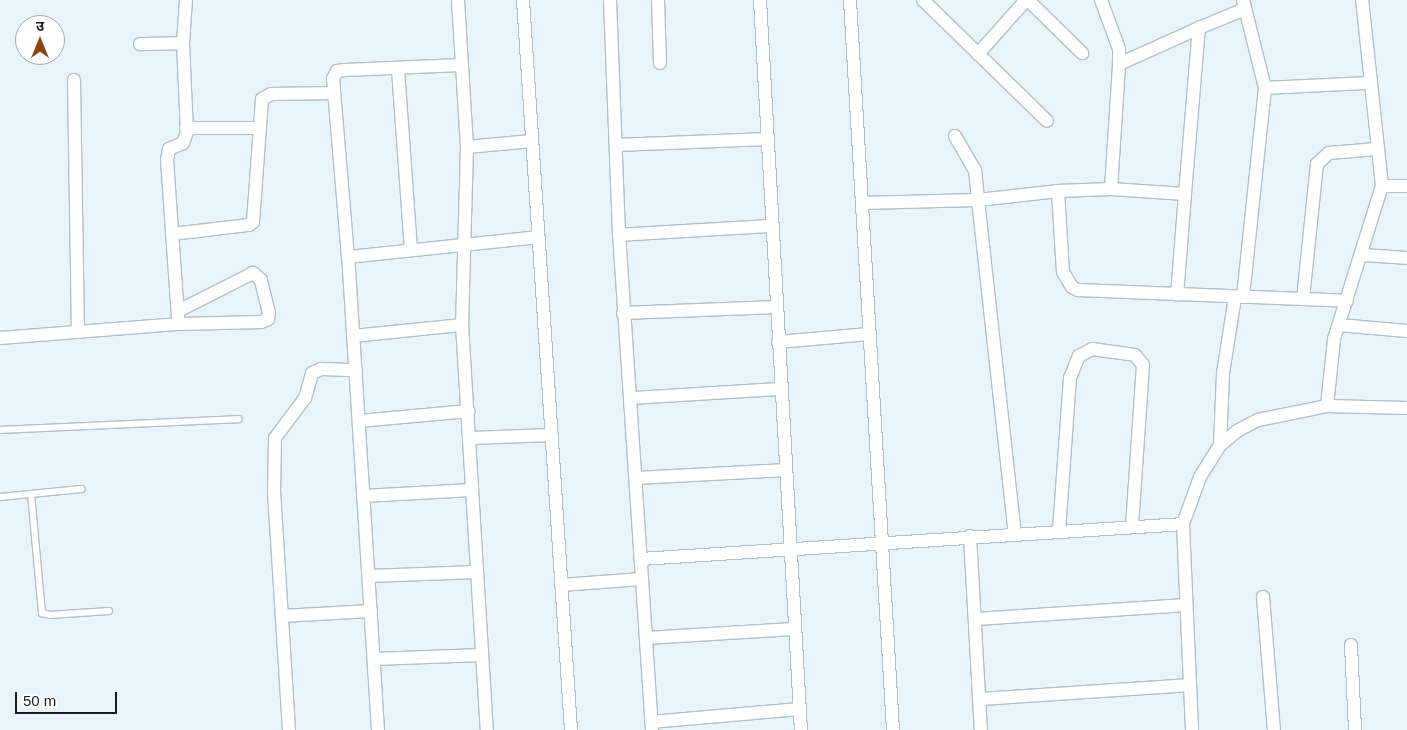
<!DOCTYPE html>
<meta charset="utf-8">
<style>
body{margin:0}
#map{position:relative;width:1407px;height:730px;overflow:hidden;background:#e8f4fc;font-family:Arial,"Noto Sans Devanagari",sans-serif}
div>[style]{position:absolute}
.roads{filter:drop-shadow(1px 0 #b4c0c7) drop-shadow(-1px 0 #b4c0c7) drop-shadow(0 1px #b4c0c7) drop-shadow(0 -1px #b4c0c7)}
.service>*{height:6px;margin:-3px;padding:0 3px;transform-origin:3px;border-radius:3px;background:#fff}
.minor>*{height:12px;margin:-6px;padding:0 6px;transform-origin:6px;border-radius:6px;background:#fff}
span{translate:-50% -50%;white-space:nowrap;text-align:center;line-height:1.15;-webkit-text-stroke:4px #fff;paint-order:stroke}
.north{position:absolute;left:15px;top:15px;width:50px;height:50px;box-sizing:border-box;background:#fff;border:1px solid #a3a4a5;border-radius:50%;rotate:0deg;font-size:14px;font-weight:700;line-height:20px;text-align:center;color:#181c1f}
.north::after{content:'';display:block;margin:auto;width:18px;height:22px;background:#884712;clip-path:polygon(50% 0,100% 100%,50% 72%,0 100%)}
.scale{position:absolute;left:15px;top:692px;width:102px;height:22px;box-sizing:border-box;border:2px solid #181c1f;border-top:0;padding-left:6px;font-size:15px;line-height:18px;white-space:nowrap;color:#181c1f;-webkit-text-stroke:4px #fff;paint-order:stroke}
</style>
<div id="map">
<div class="roads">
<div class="service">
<div style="left:0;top:430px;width:239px;rotate:-2.6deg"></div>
<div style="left:31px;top:494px;width:120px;rotate:84.7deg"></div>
<div style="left:42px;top:613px;width:8px;rotate:14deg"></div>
<div style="left:50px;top:615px;width:59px;rotate:-3.9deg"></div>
<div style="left:0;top:497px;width:82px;rotate:-5.6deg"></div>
</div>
<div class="minor">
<div style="left:458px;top:0;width:147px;rotate:86.5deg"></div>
<div style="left:467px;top:147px;width:178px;rotate:91.6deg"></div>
<div style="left:462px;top:325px;width:406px;rotate:86.5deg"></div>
<div style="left:523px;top:0;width:732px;rotate:86.24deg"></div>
<div style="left:610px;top:0;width:235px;rotate:87.8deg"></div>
<div style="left:658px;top:0;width:63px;rotate:88.2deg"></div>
<div style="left:760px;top:0;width:731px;rotate:86.79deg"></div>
<div style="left:850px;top:0;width:731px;rotate:86.63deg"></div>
<div style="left:923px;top:0;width:173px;rotate:44.3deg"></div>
<div style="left:1028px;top:0;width:76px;rotate:44.5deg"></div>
<div style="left:1101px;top:0;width:52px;rotate:69.8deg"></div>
<div style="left:1119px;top:49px;width:15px;rotate:90deg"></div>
<div style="left:140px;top:44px;width:43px;rotate:-1.3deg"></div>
<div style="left:978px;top:54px;width:72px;rotate:-48.4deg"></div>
<div style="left:398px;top:69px;width:180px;rotate:85.9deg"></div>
<div style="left:74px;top:80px;width:252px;rotate:89.1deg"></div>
<div style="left:1265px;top:88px;width:104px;rotate:-2.8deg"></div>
<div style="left:186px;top:128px;width:74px"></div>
<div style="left:955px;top:136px;width:39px;rotate:60deg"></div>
<div style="left:975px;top:170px;width:30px;rotate:84deg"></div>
<div style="left:978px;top:200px;width:81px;rotate:-6.4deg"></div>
<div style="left:1058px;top:191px;width:81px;rotate:86.5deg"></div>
<div style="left:1063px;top:272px;width:17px;rotate:59deg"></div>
<div style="left:1072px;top:287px;width:7px;rotate:27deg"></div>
<div style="left:1078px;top:290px;width:269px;rotate:2.3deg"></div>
<div style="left:616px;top:145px;width:152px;rotate:-2.3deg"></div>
<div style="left:467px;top:147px;width:65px;rotate:-5.3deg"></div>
<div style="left:1382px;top:186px;width:25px"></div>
<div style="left:1111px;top:189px;width:125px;rotate:-86.3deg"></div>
<div style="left:1119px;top:64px;width:88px;rotate:-24.2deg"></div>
<div style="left:1058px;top:191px;width:53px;rotate:-2.2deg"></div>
<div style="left:1111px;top:189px;width:74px;rotate:3.9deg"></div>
<div style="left:1185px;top:194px;width:101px;rotate:94.5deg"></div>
<div style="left:1185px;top:194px;width:167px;rotate:-85.2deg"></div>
<div style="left:1199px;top:28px;width:50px;rotate:-22.4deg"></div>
<div style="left:862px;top:203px;width:116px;rotate:-1.5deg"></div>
<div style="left:978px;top:200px;width:336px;rotate:83.7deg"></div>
<div style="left:172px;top:234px;width:78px;rotate:-6.7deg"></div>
<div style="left:249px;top:225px;width:5px;rotate:-37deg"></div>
<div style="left:253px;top:222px;width:123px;rotate:-85.8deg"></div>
<div style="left:262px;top:99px;width:10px;rotate:-29deg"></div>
<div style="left:271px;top:94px;width:63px;rotate:-0.9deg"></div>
<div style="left:1362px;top:255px;width:45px;rotate:3.8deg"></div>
<div style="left:348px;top:257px;width:191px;rotate:-6deg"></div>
<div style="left:1243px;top:297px;width:210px;rotate:-84deg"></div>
<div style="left:1265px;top:88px;width:91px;rotate:-104deg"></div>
<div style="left:1303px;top:299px;width:136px;rotate:-84.1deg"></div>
<div style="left:1317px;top:164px;width:16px;rotate:-43deg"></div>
<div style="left:1329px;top:153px;width:48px;rotate:-4.8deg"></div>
<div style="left:623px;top:313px;width:154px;rotate:-2.2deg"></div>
<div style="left:178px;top:317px;width:157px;rotate:-94deg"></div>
<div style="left:167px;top:160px;width:11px;rotate:-80deg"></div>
<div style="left:169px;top:149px;width:15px;rotate:-23deg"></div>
<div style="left:183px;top:143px;width:12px;rotate:-70deg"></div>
<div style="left:187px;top:132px;width:89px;rotate:-92.6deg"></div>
<div style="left:183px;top:43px;width:43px;rotate:-86deg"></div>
<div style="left:1339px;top:325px;width:68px;rotate:5deg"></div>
<div style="left:353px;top:336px;width:110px;rotate:-5.8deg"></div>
<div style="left:0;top:338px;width:180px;rotate:-4.5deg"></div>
<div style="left:179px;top:324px;width:82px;rotate:-1.4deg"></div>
<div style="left:261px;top:322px;width:8px;rotate:-23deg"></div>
<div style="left:268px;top:319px;width:6px;rotate:-81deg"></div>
<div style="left:269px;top:313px;width:34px;rotate:-104deg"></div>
<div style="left:261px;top:280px;width:11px;rotate:-139deg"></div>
<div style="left:253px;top:273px;width:84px;rotate:153.1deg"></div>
<div style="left:778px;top:342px;width:91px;rotate:-5deg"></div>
<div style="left:632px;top:398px;width:149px;rotate:-3.5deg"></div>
<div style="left:1327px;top:406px;width:67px;rotate:-84deg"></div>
<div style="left:1334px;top:339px;width:160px;rotate:-72.6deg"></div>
<div style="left:1382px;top:186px;width:187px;rotate:-96.1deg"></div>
<div style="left:359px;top:421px;width:110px;rotate:-5.2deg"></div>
<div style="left:470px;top:438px;width:82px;rotate:-2.1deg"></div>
<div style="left:1220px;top:445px;width:72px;rotate:-87.6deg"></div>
<div style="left:1223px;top:373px;width:77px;rotate:-81deg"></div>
<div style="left:637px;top:478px;width:148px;rotate:-3.1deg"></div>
<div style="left:363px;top:496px;width:109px;rotate:-3.2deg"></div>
<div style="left:1183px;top:524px;width:50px;rotate:-70.1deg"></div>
<div style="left:1200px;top:477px;width:38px;rotate:-58deg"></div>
<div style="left:1220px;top:445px;width:22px;rotate:-39deg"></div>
<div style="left:1237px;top:431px;width:24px;rotate:-28deg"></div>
<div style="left:1258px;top:420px;width:70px;rotate:-11.5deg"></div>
<div style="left:1327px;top:406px;width:80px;rotate:1.4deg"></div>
<div style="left:1059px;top:531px;width:153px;rotate:-85.9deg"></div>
<div style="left:1070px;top:378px;width:24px;rotate:-68deg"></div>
<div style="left:1079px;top:356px;width:15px;rotate:-28deg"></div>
<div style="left:1092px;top:349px;width:43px;rotate:7.9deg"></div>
<div style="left:1135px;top:355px;width:13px;rotate:51deg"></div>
<div style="left:1143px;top:365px;width:162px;rotate:93.9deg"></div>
<div style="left:970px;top:536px;width:194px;rotate:86.8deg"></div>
<div style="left:641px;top:559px;width:543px;rotate:-3.69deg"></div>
<div style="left:1183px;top:524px;width:206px;rotate:87.5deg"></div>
<div style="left:369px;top:576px;width:108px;rotate:-2.1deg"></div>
<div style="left:561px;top:585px;width:81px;rotate:-4.2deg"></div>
<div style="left:1263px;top:597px;width:133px;rotate:85.3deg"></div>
<div style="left:282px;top:616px;width:89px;rotate:-3.2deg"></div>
<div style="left:975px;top:619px;width:209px;rotate:-3.8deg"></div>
<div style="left:646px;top:638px;width:148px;rotate:-3.5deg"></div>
<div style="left:1351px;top:645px;width:85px;rotate:87.3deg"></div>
<div style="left:374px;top:659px;width:108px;rotate:-2.1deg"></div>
<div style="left:979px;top:699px;width:210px;rotate:-3.8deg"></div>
<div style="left:651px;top:722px;width:149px;rotate:-5deg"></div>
<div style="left:289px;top:730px;width:238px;rotate:-93.6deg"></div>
<div style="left:274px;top:492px;width:54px;rotate:-88.9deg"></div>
<div style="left:275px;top:438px;width:50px;rotate:-53.1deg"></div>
<div style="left:305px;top:398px;width:26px;rotate:-74deg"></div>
<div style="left:312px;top:373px;width:10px;rotate:-24deg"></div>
<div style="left:321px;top:369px;width:35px;rotate:2deg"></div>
<div style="left:378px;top:730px;width:474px;rotate:-93.6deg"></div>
<div style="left:348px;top:257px;width:179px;rotate:-94.8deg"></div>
<div style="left:333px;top:79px;width:9px;rotate:-63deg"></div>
<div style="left:337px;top:71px;width:8px;rotate:-7deg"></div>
<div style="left:345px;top:70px;width:116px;rotate:-2.5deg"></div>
<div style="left:652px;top:730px;width:496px;rotate:-93.8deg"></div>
<div style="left:619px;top:235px;width:153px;rotate:-3.4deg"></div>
</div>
</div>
<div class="north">उ</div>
<div class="scale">50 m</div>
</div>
